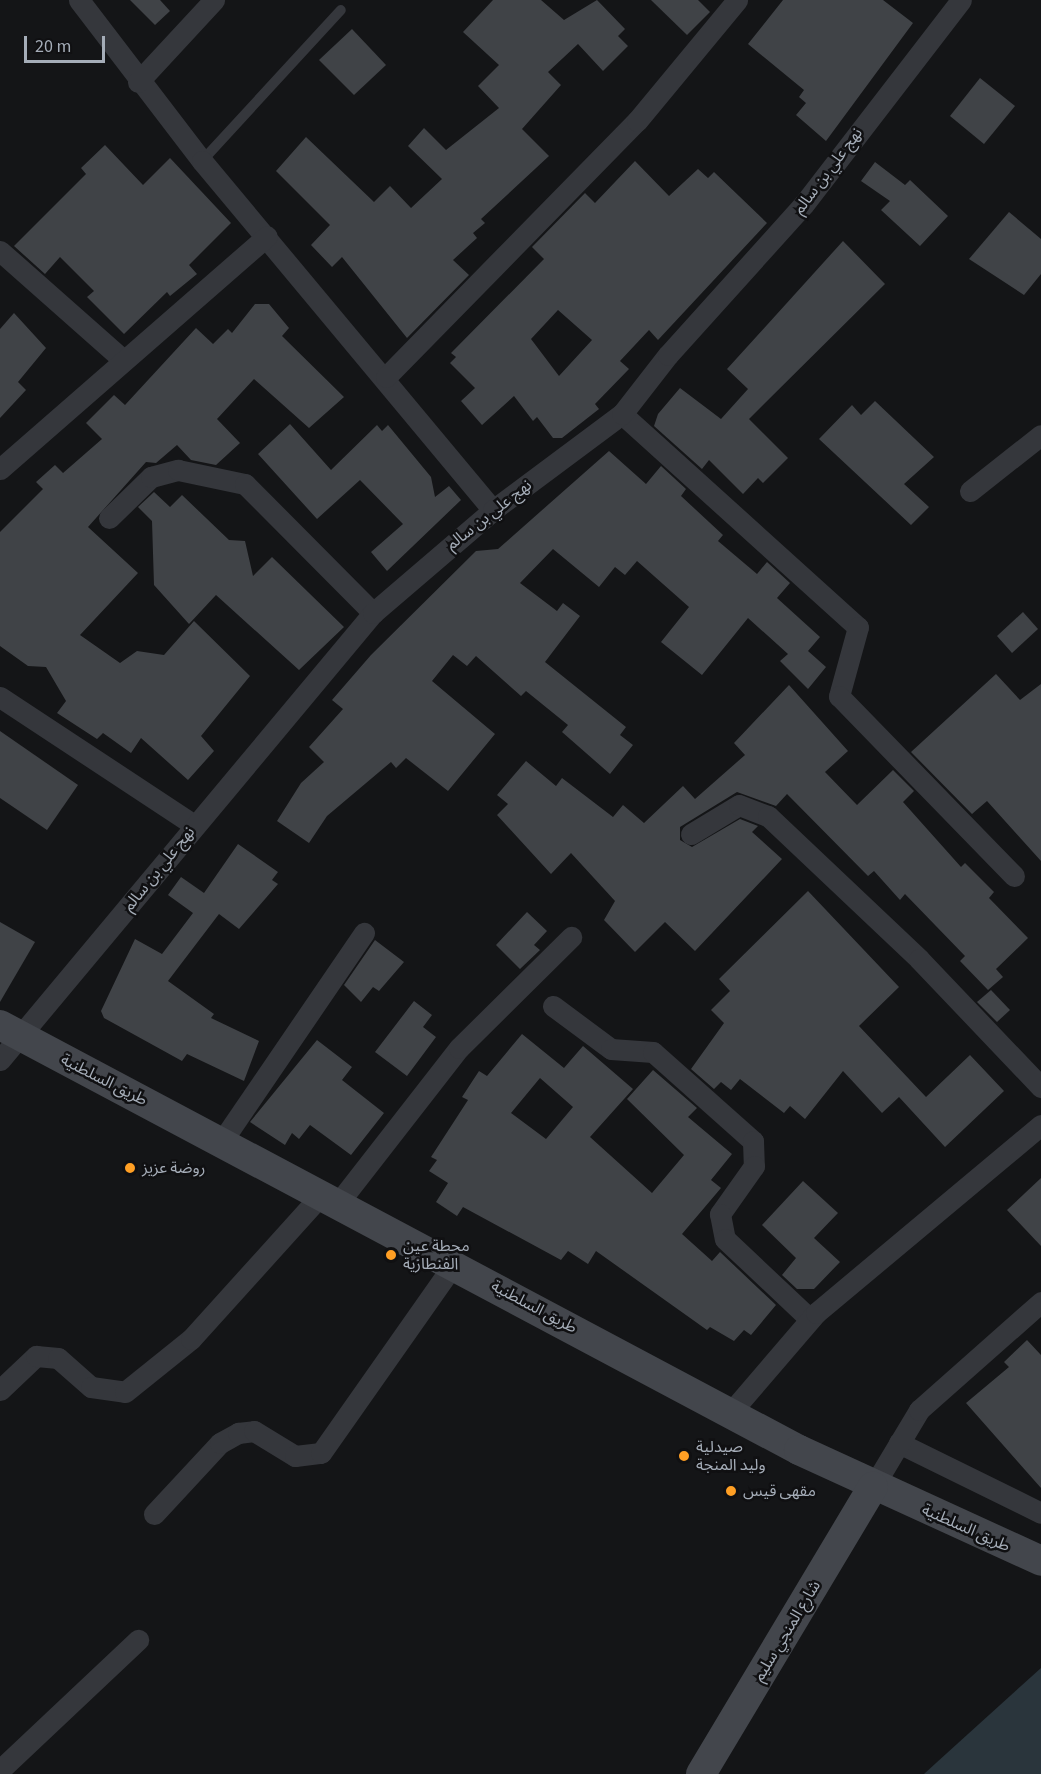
<!DOCTYPE html>
<meta charset="utf-8">
<style>
body{margin:0}
#map{position:relative;width:1041px;height:1774px;overflow:hidden;background:#141517;font-family:"Source Sans 3","Noto Sans Arabic",sans-serif}
div>[style]{position:absolute}
.water>*{inset:0;background:#2a353c}
.building>*{inset:0;background:#404347}
.lane>*{height:10px;margin:-5px;padding:0 5px;transform-origin:5px;border-radius:5px;background:#35373c}
.street>*{height:21px;margin:-10.5px;padding:0 10.5px;transform-origin:10.5px;border-radius:10.5px;background:#35373c}
.secondary>*{height:30px;margin:-15px;padding:0 15px;transform-origin:15px;border-radius:15px;background:#43464c}
.dots>*{width:16px;height:16px;translate:-50% -50%;box-sizing:border-box;border:3px solid #101012;border-radius:50%}
span{translate:-50% -50%;white-space:nowrap;text-align:center;line-height:1.15;-webkit-text-stroke:5px #101012;paint-order:stroke}
.street-label{font-size:16px;color:#a5adb8}
.poi-label{font-size:16px;color:#a5adb8}
.left{translate:0 -50%;text-align:left}
.scale{position:absolute;left:24px;top:36px;width:81px;height:27px;box-sizing:border-box;border:3px solid #a5adb8;border-top:0;padding-left:8px;font-size:18px;line-height:21px;white-space:nowrap;color:#a5adb8;-webkit-text-stroke:4px #101012;paint-order:stroke}
</style>
<div id="map">
<div class="water">
<div style="clip-path:polygon(1041px 1668px,1041px 1774px,924px 1774px,936px 1763px)"></div>
</div>
<div class="building">
<div style="clip-path:polygon(130px 0,160px 0,170px 11px,155px 25px)"></div>
<div style="clip-path:polygon(493px 0,541px 0,564px 20px,597px 0,625px 29px,618px 36px,628px 46px,603px 71px,578px 44px,548px 72px,561px 85px,522px 129px,549px 156px,481px 219px,485px 223px,473px 233px,477px 238px,453px 260px,469px 275px,407px 338px,342px 257px,332px 267px,311px 245px,330px 225px,276px 171px,306px 137px,374px 202px,390px 186px,411px 208px,442px 179px,408px 146px,424px 128px,446px 150px,499px 108px,478px 86px,499px 65px,463px 32px)"></div>
<div style="clip-path:polygon(651px 0,698px 0,710px 12px,687px 35px)"></div>
<div style="clip-path:polygon(783px 0,883px 0,913px 23px,826px 141px,796px 115px,806px 103px,799px 97px,804px 90px,748px 44px)"></div>
<div style="clip-path:polygon(352px 29px,386px 65px,354px 95px,319px 60px)"></div>
<div style="clip-path:polygon(980px 78px,1015px 106px,984px 144px,950px 116px)"></div>
<div style="clip-path:polygon(105px 145px,143px 185px,170px 158px,231px 223px,189px 265px,197px 274px,170px 296px,167px 292px,124px 334px,87px 297px,94px 291px,60px 257px,45px 274px,14px 246px,86px 174px,81px 168px)"></div>
<div style="clip-path:polygon(evenodd,635px 161px,669px 196px,698px 169px,708px 178px,714px 172px,767px 223px,658px 340px,649px 330px,620px 361px,629px 369px,595px 404px,599px 409px,562px 438px,553px 438px,537px 417px,533px 421px,514px 396px,482px 425px,461px 401px,475px 388px,450px 363px,456px 357px,451px 353px,544px 259px,532px 247px,585px 193px,595px 203px,635px 161px,558px 310px,592px 340px,559px 376px,531px 339px,558px 310px)"></div>
<div style="clip-path:polygon(875px 162px,905px 185px,910px 180px,948px 216px,920px 246px,881px 210px,890px 201px,861px 181px)"></div>
<div style="clip-path:polygon(1009px 212px,1041px 239px,1041px 274px,1024px 295px,969px 259px)"></div>
<div style="clip-path:polygon(843px 241px,885px 284px,749px 419px,788px 458px,763px 483px,758px 478px,743px 494px,709px 460px,702px 469px,654px 426px,658px 414px,680px 388px,721px 419px,748px 389px,727px 369px)"></div>
<div style="clip-path:polygon(255px 304px,269px 304px,289px 328px,282px 336px,344px 397px,309px 428px,254px 379px,217px 419px,240px 443px,216px 465px,191px 460px,177px 445px,156px 463px,146px 462px,88px 527px,138px 573px,80px 635px,120px 663px,137px 651px,164px 655px,194px 621px,250px 676px,201px 736px,214px 751px,188px 780px,141px 738px,131px 753px,103px 733px,97px 739px,57px 713px,66px 701px,46px 667px,28px 666px,0 646px,0 532px,43px 489px,36px 482px,55px 465px,63px 473px,102px 439px,86px 423px,114px 395px,125px 405px,196px 328px,213px 344px,228px 329px,232px 333px)"></div>
<div style="clip-path:polygon(14px 313px,46px 348px,18px 382px,26px 390px,0 418px,0 329px)"></div>
<div style="clip-path:polygon(875px 401px,934px 457px,904px 484px,929px 507px,911px 525px,819px 439px,852px 405px,861px 415px)"></div>
<div style="clip-path:polygon(290px 424px,331px 470px,377px 425px,382px 431px,388px 425px,431px 477px,435px 497px,449px 486px,461px 500px,387px 571px,371px 552px,403px 524px,360px 480px,317px 519px,258px 454px)"></div>
<div style="clip-path:polygon(609px 451px,646px 484px,661px 466px,686px 489px,681px 496px,723px 535px,718px 541px,757px 574px,767px 562px,790px 583px,777px 598px,820px 637px,808px 651px,826px 667px,808px 689px,780px 661px,788px 654px,748px 618px,702px 675px,661px 642px,689px 607px,637px 561px,625px 575px,615px 567px,599px 587px,553px 549px,520px 583px,557px 611px,563px 603px,580px 616px,545px 662px,626px 727px,620px 735px,633px 745px,610px 774px,562px 732px,568px 725px,526px 691px,521px 696px,476px 656px,467px 666px,453px 655px,432px 681px,495px 734px,448px 791px,406px 758px,396px 768px,391px 762px,327px 816px,309px 843px,277px 821px,301px 783px,324px 762px,309px 747px,343px 709px,332px 700px,371px 655px,476px 551px,498px 549px)"></div>
<div style="clip-path:polygon(154px 492px,170px 507px,182px 495px,229px 540px,245px 541px,253px 576px,272px 557px,344px 627px,299px 670px,216px 595px,189px 624px,154px 585px,152px 521px,138px 507px)"></div>
<div style="clip-path:polygon(1023px 612px,1038px 629px,1012px 653px,997px 636px)"></div>
<div style="clip-path:polygon(996px 674px,1020px 700px,1041px 684px,1041px 861px,987px 801px,972px 814px,911px 752px)"></div>
<div style="clip-path:polygon(789px 685px,848px 751px,825px 772px,857px 805px,893px 770px,914px 791px,903px 802px,961px 867px,965px 863px,994px 892px,989px 898px,1028px 938px,996px 969px,1003px 977px,988px 990px,960px 961px,965px 956px,905px 894px,900px 900px,874px 871px,868px 876px,787px 794px,776px 806px,737px 792px,680px 827px,680px 840px,692px 847px,740px 819px,758px 826px,752px 832px,782px 859px,695px 951px,665px 922px,635px 952px,604px 920px,615px 901px,571px 853px,551px 874px,497px 815px,508px 804px,497px 795px,526px 761px,556px 786px,562px 778px,613px 817px,623px 805px,644px 823px,683px 786px,695px 799px,745px 755px,734px 743px)"></div>
<div style="clip-path:polygon(0 731px,78px 785px,47px 830px,0 798px)"></div>
<div style="clip-path:polygon(238px 844px,278px 872px,272px 880px,278px 884px,239px 929px,219px 914px,168px 981px,214px 1014px,211px 1018px,259px 1041px,244px 1081px,187px 1054px,182px 1061px,104px 1018px,101px 1011px,135px 939px,162px 954px,193px 913px,168px 895px,181px 877px,204px 893px)"></div>
<div style="clip-path:polygon(808px 891px,899px 987px,859px 1026px,926px 1097px,970px 1055px,1004px 1091px,945px 1147px,899px 1097px,882px 1113px,843px 1071px,805px 1119px,790px 1106px,784px 1113px,740px 1079px,731px 1090px,721px 1082px,714px 1089px,691px 1069px,724px 1023px,711px 1010px,730px 991px,719px 979px)"></div>
<div style="clip-path:polygon(527px 912px,547px 931px,534px 945px,540px 950px,520px 969px,496px 945px)"></div>
<div style="clip-path:polygon(0 922px,35px 942px,0 1002px)"></div>
<div style="clip-path:polygon(375px 940px,404px 962px,379px 991px,373px 987px,361px 1002px,344px 985px)"></div>
<div style="clip-path:polygon(991px 990px,1010px 1010px,997px 1022px,977px 1002px)"></div>
<div style="clip-path:polygon(414px 1001px,432px 1015px,423px 1027px,436px 1037px,407px 1076px,375px 1052px)"></div>
<div style="clip-path:polygon(evenodd,522px 1034px,564px 1068px,583px 1046px,633px 1089px,590px 1137px,652px 1193px,684px 1155px,627px 1099px,653px 1070px,697px 1108px,688px 1117px,732px 1154px,711px 1180px,721px 1188px,682px 1234px,712px 1261px,720px 1252px,776px 1305px,751px 1335px,744px 1330px,734px 1341px,710px 1327px,707px 1330px,596px 1251px,588px 1264px,568px 1251px,561px 1260px,463px 1207px,457px 1216px,436px 1202px,448px 1183px,429px 1171px,437px 1160px,431px 1157px,468px 1100px,462px 1097px,479px 1071px,487px 1076px,522px 1034px,540px 1078px,573px 1107px,546px 1139px,511px 1113px,540px 1078px)"></div>
<div style="clip-path:polygon(317px 1040px,352px 1067px,342px 1080px,384px 1113px,351px 1155px,310px 1125px,299px 1139px,292px 1133px,285px 1145px,250px 1122px)"></div>
<div style="clip-path:polygon(1041px 1178px,1041px 1246px,1007px 1210px)"></div>
<div style="clip-path:polygon(803px 1181px,838px 1213px,814px 1238px,840px 1262px,814px 1289px,797px 1289px,782px 1275px,796px 1258px,762px 1225px)"></div>
<div style="clip-path:polygon(1027px 1340px,1041px 1355px,1041px 1488px,966px 1403px,1009px 1367px,1004px 1362px)"></div>
</div>
<div class="lane">
<div style="left:202px;top:161px;width:205px;rotate:-47.4deg"></div>
</div>
<div class="street">
<div style="left:79px;top:0;width:203px;rotate:52.6deg"></div>
<div style="left:202px;top:161px;width:454px;rotate:50.2deg"></div>
<div style="left:138px;top:82px;width:112px;rotate:-47.2deg"></div>
<div style="left:0;top:251px;width:164px;rotate:41.5deg"></div>
<div style="left:386px;top:377px;width:359px;rotate:-45.6deg"></div>
<div style="left:637px;top:121px;width:157px;rotate:-50.4deg"></div>
<div style="left:622px;top:414px;width:318px;rotate:42.1deg"></div>
<div style="left:858px;top:627px;width:72px;rotate:105.4deg"></div>
<div style="left:839px;top:696px;width:251px;rotate:45.8deg"></div>
<div style="left:0;top:469px;width:354px;rotate:-41.1deg"></div>
<div style="left:970px;top:491px;width:90px;rotate:-38.3deg"></div>
<div style="left:109px;top:518px;width:59px;rotate:-44.3deg"></div>
<div style="left:151px;top:477px;width:28px;rotate:-15deg"></div>
<div style="left:178px;top:470px;width:68px;rotate:11.8deg"></div>
<div style="left:245px;top:484px;width:182px;rotate:45.2deg"></div>
<div style="left:0;top:697px;width:232px;rotate:33.4deg"></div>
<div style="left:691px;top:834px;width:56px;rotate:-31.1deg"></div>
<div style="left:739px;top:805px;width:31px;rotate:21deg"></div>
<div style="left:768px;top:816px;width:208px;rotate:43.4deg"></div>
<div style="left:919px;top:959px;width:177px;rotate:46.4deg"></div>
<div style="left:553px;top:1006px;width:72px;rotate:36.6deg"></div>
<div style="left:611px;top:1049px;width:42px;rotate:4.1deg"></div>
<div style="left:653px;top:1052px;width:134px;rotate:41.7deg"></div>
<div style="left:753px;top:1141px;width:25px;rotate:88deg"></div>
<div style="left:754px;top:1166px;width:59px;rotate:125.3deg"></div>
<div style="left:720px;top:1214px;width:25px;rotate:79deg"></div>
<div style="left:725px;top:1239px;width:117px;rotate:43.3deg"></div>
<div style="left:0;top:1060px;width:582px;rotate:-50.16deg"></div>
<div style="left:373px;top:613px;width:158px;rotate:-40.6deg"></div>
<div style="left:493px;top:510px;width:161px;rotate:-36.7deg"></div>
<div style="left:622px;top:414px;width:75px;rotate:-52.1deg"></div>
<div style="left:668px;top:355px;width:203px;rotate:-48deg"></div>
<div style="left:804px;top:204px;width:257px;rotate:-52.4deg"></div>
<div style="left:222px;top:1141px;width:252px;rotate:-55.7deg"></div>
<div style="left:339px;top:1202px;width:195px;rotate:-52.1deg"></div>
<div style="left:459px;top:1048px;width:158px;rotate:-44.7deg"></div>
<div style="left:0;top:1390px;width:50px;rotate:-43.4deg"></div>
<div style="left:36px;top:1356px;width:22px;rotate:5deg"></div>
<div style="left:58px;top:1358px;width:44px;rotate:41.3deg"></div>
<div style="left:91px;top:1387px;width:34px;rotate:8deg"></div>
<div style="left:125px;top:1392px;width:85px;rotate:-38.8deg"></div>
<div style="left:191px;top:1339px;width:197px;rotate:-47.9deg"></div>
<div style="left:731px;top:1412px;width:130px;rotate:-49.4deg"></div>
<div style="left:816px;top:1313px;width:293px;rotate:-39.9deg"></div>
<div style="left:899px;top:1443px;width:158px;rotate:26.2deg"></div>
<div style="left:873px;top:1487px;width:90px;rotate:-59.1deg"></div>
<div style="left:919px;top:1410px;width:163px;rotate:-41.5deg"></div>
<div style="left:154px;top:1514px;width:97px;rotate:-47.1deg"></div>
<div style="left:220px;top:1443px;width:21px;rotate:-29deg"></div>
<div style="left:238px;top:1433px;width:16px;rotate:-7deg"></div>
<div style="left:254px;top:1431px;width:48px;rotate:31.4deg"></div>
<div style="left:295px;top:1456px;width:26px;rotate:-7deg"></div>
<div style="left:321px;top:1453px;width:231px;rotate:-54.9deg"></div>
<div style="left:0;top:1770px;width:190px;rotate:-43.3deg"></div>
</div>
<div class="secondary">
<div style="left:0;top:1025px;width:905px;rotate:28.01deg"></div>
<div style="left:799px;top:1450px;width:266px;rotate:24.6deg"></div>
<div style="left:701px;top:1774px;width:335px;rotate:-59.1deg"></div>
</div>
<div class="dots">
<div style="left:130px;top:1168px;background:#ff9f24"></div>
<div style="left:391px;top:1255px;background:#ff9f24"></div>
<div style="left:684px;top:1456px;background:#ff9f24"></div>
<div style="left:731px;top:1491px;background:#ff9f24"></div>
</div>
<div class="street-label">
<span style="left:828px;top:171px;rotate:-53deg">نهج علي بن سالم</span>
<span style="left:489px;top:515px;rotate:-38deg">نهج علي بن سالم</span>
<span style="left:159px;top:869px;rotate:-51deg">نهج علي بن سالم</span>
<span style="left:104px;top:1080px;rotate:27deg">طريق السلطنية</span>
<span style="left:534px;top:1307px;rotate:28deg">طريق السلطنية</span>
<span style="left:966px;top:1528px;rotate:24deg">طريق السلطنية</span>
<span style="left:787px;top:1631px;rotate:-59deg">شارع المنجي سليم</span>
</div>
<div class="poi-label">
<span class="left" style="left:142px;top:1168px">روضة عزيز</span>
<span class="left" style="left:403px;top:1255px">محطة عين<br>الفنطازية</span>
<span class="left" style="left:696px;top:1456px">صيدلية<br>وليد المنجة</span>
<span class="left" style="left:743px;top:1491px">مقهى قيس</span>
</div>
<div class="scale">20 m</div>
</div>
